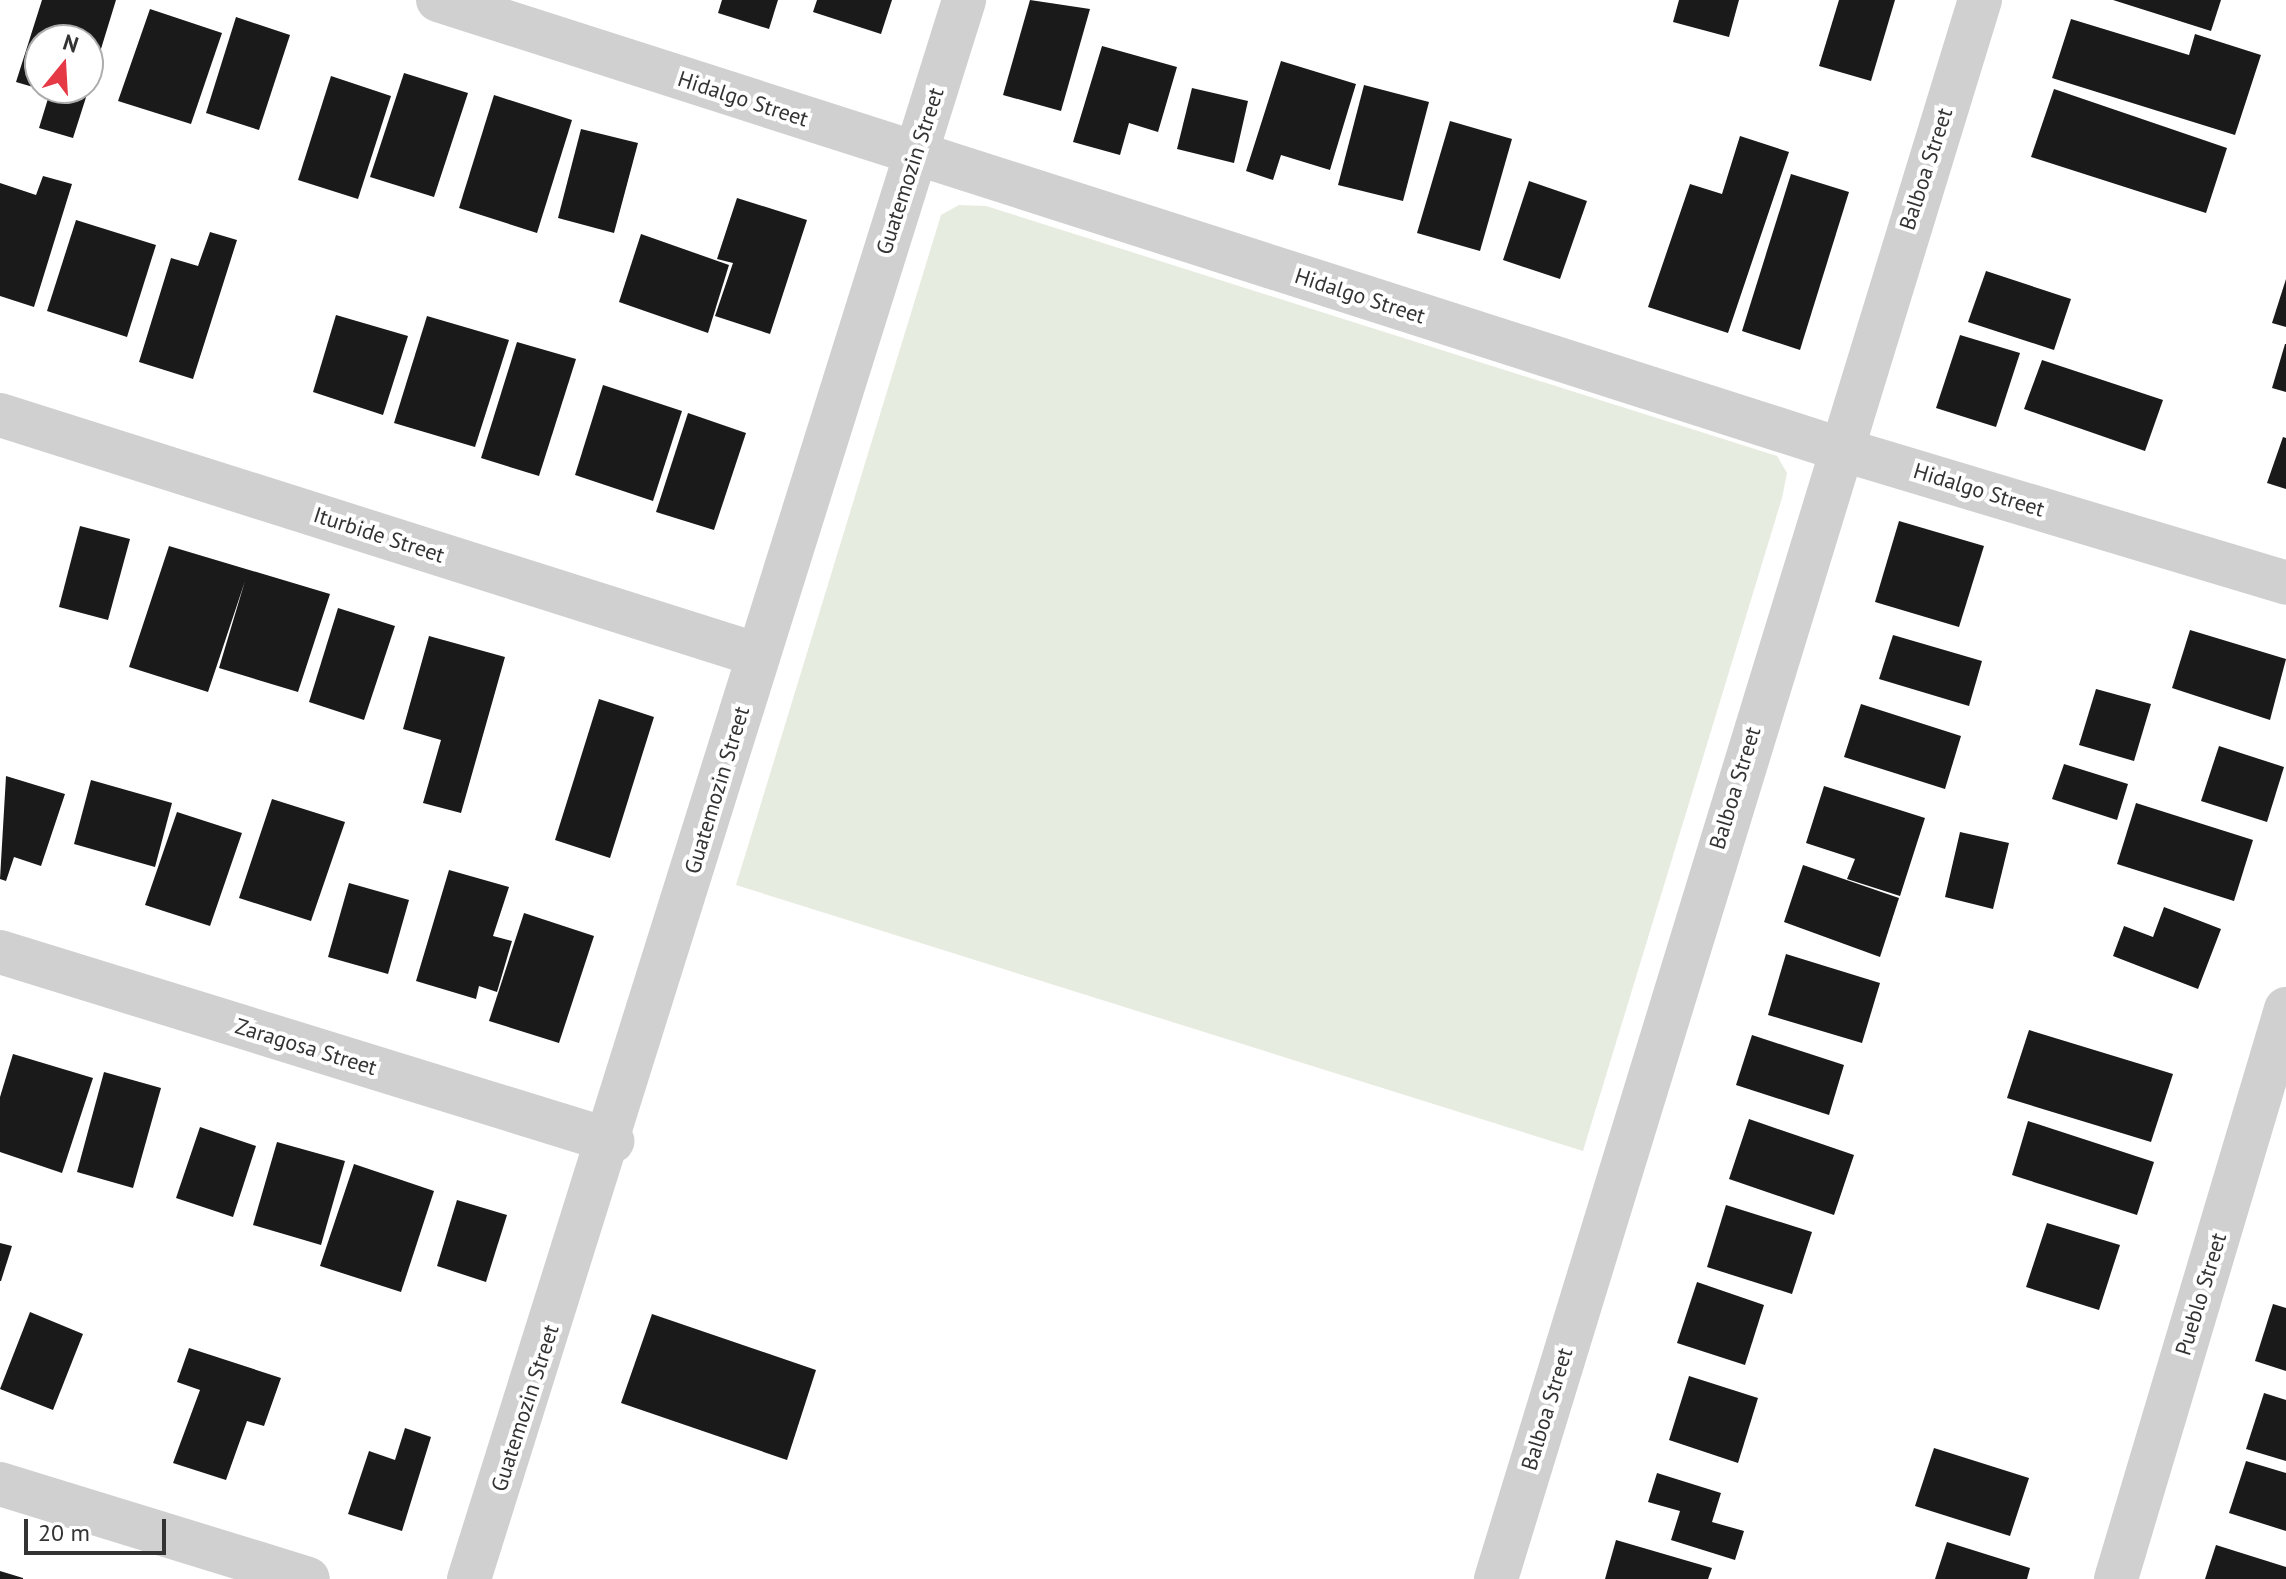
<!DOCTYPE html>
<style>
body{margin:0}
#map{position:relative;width:2286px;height:1579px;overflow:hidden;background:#fff;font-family:"PT Sans",sans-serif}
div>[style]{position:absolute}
.green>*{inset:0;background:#e6ecdf}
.building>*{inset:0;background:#1a1a1a}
.minor>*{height:44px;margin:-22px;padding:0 22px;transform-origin:22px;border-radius:22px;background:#d0d0d0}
span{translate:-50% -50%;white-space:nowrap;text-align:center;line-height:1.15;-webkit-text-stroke:8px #fff;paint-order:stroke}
.street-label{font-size:22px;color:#333}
.north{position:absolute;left:24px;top:24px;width:80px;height:80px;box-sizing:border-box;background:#fff;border:2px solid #adadad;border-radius:50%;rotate:18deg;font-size:22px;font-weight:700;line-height:32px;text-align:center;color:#333}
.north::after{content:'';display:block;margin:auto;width:28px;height:36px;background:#e63946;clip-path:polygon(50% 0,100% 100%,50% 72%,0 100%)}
.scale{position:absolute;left:24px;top:1519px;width:142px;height:36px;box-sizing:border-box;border:4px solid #333;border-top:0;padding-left:10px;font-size:24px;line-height:28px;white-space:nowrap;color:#333;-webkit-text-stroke:6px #fff;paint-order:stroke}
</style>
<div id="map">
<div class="green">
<div style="clip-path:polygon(959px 205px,986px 206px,1777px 456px,1787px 473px,1782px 498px,1583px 1151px,736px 885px,941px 215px)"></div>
</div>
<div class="building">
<div style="clip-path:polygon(42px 0,116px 0,89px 88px,88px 40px,40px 40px,40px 88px,89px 88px,73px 138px,39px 128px,50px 92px,16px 82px)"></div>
<div style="clip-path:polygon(722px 0,778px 0,769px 29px,718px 13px)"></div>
<div style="clip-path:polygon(817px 0,892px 0,881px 34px,813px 12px)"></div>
<div style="clip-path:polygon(1030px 0,1090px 9px,1061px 111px,1003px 95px)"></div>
<div style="clip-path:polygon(1679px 0,1739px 0,1729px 37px,1673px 22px)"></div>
<div style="clip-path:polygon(1839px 0,1895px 0,1871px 81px,1819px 66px)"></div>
<div style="clip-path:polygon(2113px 0,2221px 0,2211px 31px)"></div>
<div style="clip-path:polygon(150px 9px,222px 33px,191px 124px,118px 101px)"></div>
<div style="clip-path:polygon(236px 17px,290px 35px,259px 130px,206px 113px)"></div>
<div style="clip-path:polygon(2071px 19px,2189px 55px,2195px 34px,2261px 55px,2235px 135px,2052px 78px)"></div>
<div style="clip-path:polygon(1102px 46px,1177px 67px,1158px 132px,1129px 123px,1120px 155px,1073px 142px)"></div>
<div style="clip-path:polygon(1281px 61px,1356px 84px,1330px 170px,1281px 155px,1273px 180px,1246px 171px)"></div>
<div style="clip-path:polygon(404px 73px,468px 93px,434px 197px,370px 177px)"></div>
<div style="clip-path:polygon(331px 76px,391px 96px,358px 199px,298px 180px)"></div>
<div style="clip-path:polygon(1364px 85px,1429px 102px,1403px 201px,1338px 185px)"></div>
<div style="clip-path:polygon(1192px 88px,1248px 101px,1234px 163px,1177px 149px)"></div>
<div style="clip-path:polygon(2054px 89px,2227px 148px,2206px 213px,2031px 157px)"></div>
<div style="clip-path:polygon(494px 95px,572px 120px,537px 233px,459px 208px)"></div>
<div style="clip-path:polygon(1450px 121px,1512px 139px,1480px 251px,1417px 233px)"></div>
<div style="clip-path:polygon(581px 129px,638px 143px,614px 233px,558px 218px)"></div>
<div style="clip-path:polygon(1740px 136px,1789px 152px,1728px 333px,1648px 307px,1690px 184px,1722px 194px)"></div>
<div style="clip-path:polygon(1791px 174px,1849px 192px,1800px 350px,1742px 331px)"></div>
<div style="clip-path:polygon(43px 176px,72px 184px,34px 307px,0 296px,0 183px,36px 195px)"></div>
<div style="clip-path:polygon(1529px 181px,1587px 201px,1560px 279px,1503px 260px)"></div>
<div style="clip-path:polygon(737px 198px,807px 220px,770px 334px,715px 316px,733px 263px,717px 259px)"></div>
<div style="clip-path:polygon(76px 220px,156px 245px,127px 337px,47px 311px)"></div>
<div style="clip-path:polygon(210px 232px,237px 240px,193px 379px,139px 362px,171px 258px,198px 266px)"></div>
<div style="clip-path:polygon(641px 234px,729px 265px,708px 333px,619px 302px)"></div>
<div style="clip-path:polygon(1986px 271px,2071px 299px,2054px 350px,1968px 322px)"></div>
<div style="clip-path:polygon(2286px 279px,2286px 327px,2272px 323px)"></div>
<div style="clip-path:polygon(336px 315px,408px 336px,383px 415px,313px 392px)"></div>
<div style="clip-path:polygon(427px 316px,509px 340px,475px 447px,394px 423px)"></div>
<div style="clip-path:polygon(1960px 335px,2020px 353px,1996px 427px,1936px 408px)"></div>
<div style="clip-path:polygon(517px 342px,576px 359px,539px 476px,481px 458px)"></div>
<div style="clip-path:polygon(2285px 344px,2286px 344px,2286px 392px,2272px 388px)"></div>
<div style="clip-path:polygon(2042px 360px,2163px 400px,2145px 451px,2024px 409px)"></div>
<div style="clip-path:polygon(603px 385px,682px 411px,653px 501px,575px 475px)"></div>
<div style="clip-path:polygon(688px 413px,746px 433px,714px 530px,656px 512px)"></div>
<div style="clip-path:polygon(2283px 437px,2286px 438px,2286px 489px,2267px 483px)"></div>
<div style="clip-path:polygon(1899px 521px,1984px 546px,1959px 627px,1875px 602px)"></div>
<div style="clip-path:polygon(80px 526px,130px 539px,108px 620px,59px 607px)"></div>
<div style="clip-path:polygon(169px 546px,330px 594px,298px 692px,219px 668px,245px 581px,208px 692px,129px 667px)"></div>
<div style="clip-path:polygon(338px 608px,395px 626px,364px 720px,309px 702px)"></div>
<div style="clip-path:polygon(2190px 630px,2286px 659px,2270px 720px,2172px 688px)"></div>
<div style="clip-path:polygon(1893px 635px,1982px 661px,1969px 706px,1879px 679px)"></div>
<div style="clip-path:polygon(429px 636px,505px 657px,461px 813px,423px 803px,441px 740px,403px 729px)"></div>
<div style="clip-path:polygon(2096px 689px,2151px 704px,2134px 761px,2079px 745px)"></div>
<div style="clip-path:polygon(599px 699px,654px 717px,610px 858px,555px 840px)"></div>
<div style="clip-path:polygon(1861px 704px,1961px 736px,1945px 789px,1844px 757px)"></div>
<div style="clip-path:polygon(2219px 746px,2284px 767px,2267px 822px,2201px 801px)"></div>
<div style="clip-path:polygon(2064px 764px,2128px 784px,2117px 820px,2052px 799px)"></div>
<div style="clip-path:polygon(6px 776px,65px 794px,41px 866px,14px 857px,6px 881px,0 879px)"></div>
<div style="clip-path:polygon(91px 780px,172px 803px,155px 867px,74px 844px)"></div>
<div style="clip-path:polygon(1824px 786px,1925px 818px,1900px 896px,1847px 879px,1855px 859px,1806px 843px)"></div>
<div style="clip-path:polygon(272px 799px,345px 822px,311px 921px,239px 898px)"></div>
<div style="clip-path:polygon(2136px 803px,2253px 840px,2234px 901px,2117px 864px)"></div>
<div style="clip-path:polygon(177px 812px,242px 833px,210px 926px,145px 905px)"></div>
<div style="clip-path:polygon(1960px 832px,2009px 843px,1993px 909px,1945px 897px)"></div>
<div style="clip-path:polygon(1803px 865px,1899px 898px,1880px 957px,1784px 922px)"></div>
<div style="clip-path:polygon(449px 870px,509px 887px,493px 936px,512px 941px,497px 992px,479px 986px,476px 999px,416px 981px)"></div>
<div style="clip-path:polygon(349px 883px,409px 900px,388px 974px,328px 957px)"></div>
<div style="clip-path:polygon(2164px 907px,2221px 929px,2198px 989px,2113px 956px,2124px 926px,2153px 937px)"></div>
<div style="clip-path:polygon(524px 913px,594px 936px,559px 1043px,489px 1021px)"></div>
<div style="clip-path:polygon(1786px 954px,1880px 983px,1862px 1043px,1768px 1015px)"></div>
<div style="clip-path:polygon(2029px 1030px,2173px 1074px,2151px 1142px,2007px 1098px)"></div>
<div style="clip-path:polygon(1752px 1035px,1844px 1065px,1829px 1115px,1736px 1085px)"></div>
<div style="clip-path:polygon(13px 1054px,93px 1078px,62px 1173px,0 1152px,0 1097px)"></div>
<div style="clip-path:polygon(104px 1072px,161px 1088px,133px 1188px,77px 1172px)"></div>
<div style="clip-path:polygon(1749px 1119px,1854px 1155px,1834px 1215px,1729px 1179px)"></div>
<div style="clip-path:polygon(2028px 1121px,2154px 1162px,2137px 1215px,2012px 1175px)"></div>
<div style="clip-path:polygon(200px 1127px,256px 1146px,233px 1217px,176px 1198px)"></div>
<div style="clip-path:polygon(277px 1142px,345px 1161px,321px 1245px,253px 1225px)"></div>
<div style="clip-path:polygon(354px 1164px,434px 1191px,401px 1292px,320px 1266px)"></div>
<div style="clip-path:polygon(457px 1200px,507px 1215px,486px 1282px,437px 1266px)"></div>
<div style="clip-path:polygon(1726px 1205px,1812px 1232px,1792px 1294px,1707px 1267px)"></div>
<div style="clip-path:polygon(2047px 1223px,2120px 1245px,2099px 1310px,2026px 1287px)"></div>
<div style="clip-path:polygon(0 1243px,12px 1246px,1px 1281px,0 1281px)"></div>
<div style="clip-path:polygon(1697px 1282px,1764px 1305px,1745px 1365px,1677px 1343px)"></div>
<div style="clip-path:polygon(2273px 1304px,2286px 1308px,2286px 1371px,2255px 1361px)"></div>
<div style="clip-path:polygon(30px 1312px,83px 1334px,53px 1410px,0 1389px)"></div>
<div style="clip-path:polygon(652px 1314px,816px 1370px,787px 1460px,621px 1403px)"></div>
<div style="clip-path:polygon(189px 1348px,281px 1378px,264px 1426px,247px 1421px,226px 1480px,173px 1463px,200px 1390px,177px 1382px)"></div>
<div style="clip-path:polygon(1689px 1376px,1758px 1398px,1738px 1463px,1669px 1440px)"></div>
<div style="clip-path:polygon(2264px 1393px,2286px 1400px,2286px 1461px,2246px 1449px)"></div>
<div style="clip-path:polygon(405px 1428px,431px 1437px,402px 1531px,348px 1514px,369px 1451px,395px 1460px)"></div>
<div style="clip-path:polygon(1934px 1448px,2029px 1478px,2010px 1536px,1915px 1506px)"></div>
<div style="clip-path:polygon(2246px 1461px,2286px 1473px,2286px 1531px,2229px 1513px)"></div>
<div style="clip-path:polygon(1657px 1473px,1721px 1493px,1712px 1522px,1744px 1531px,1735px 1560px,1671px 1540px,1680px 1511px,1648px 1502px)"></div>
<div style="clip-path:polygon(1616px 1540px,1712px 1568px,1708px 1579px,1605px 1579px)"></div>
<div style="clip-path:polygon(1947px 1542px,2030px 1568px,2027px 1579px,1935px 1579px)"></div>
<div style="clip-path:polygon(2216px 1545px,2286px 1567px,2286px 1579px,2205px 1579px)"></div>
<div style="clip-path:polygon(0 1571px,23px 1578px,23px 1579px,0 1579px)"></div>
</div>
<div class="minor">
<div style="left:438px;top:0;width:1469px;rotate:17.76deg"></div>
<div style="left:1837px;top:448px;width:469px;rotate:16.7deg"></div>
<div style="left:0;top:415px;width:795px;rotate:17.57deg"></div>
<div style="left:0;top:952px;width:641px;rotate:17.16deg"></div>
<div style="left:0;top:1484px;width:322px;rotate:17.1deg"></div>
<div style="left:469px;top:1579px;width:1655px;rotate:-72.59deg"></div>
<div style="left:1496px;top:1579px;width:1652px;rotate:-72.96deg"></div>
<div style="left:2116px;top:1579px;width:595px;rotate:-73.39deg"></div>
</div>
<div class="street-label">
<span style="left:743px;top:99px;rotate:18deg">Hidalgo Street</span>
<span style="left:1926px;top:169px;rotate:-72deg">Balboa Street</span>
<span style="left:910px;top:171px;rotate:-72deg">Guatemozin Street</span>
<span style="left:1360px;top:296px;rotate:18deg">Hidalgo Street</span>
<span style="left:1979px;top:490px;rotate:17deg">Hidalgo Street</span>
<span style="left:379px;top:535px;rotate:18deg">Iturbide Street</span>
<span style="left:1735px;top:788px;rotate:-73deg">Balboa Street</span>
<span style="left:717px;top:790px;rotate:-73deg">Guatemozin Street</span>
<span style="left:306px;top:1047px;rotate:17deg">Zaragosa Street</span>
<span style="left:2201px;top:1294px;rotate:-73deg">Pueblo Street</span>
<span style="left:525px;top:1408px;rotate:-72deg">Guatemozin Street</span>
<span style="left:1547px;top:1409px;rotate:-73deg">Balboa Street</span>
</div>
<div class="north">N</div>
<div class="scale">20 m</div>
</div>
